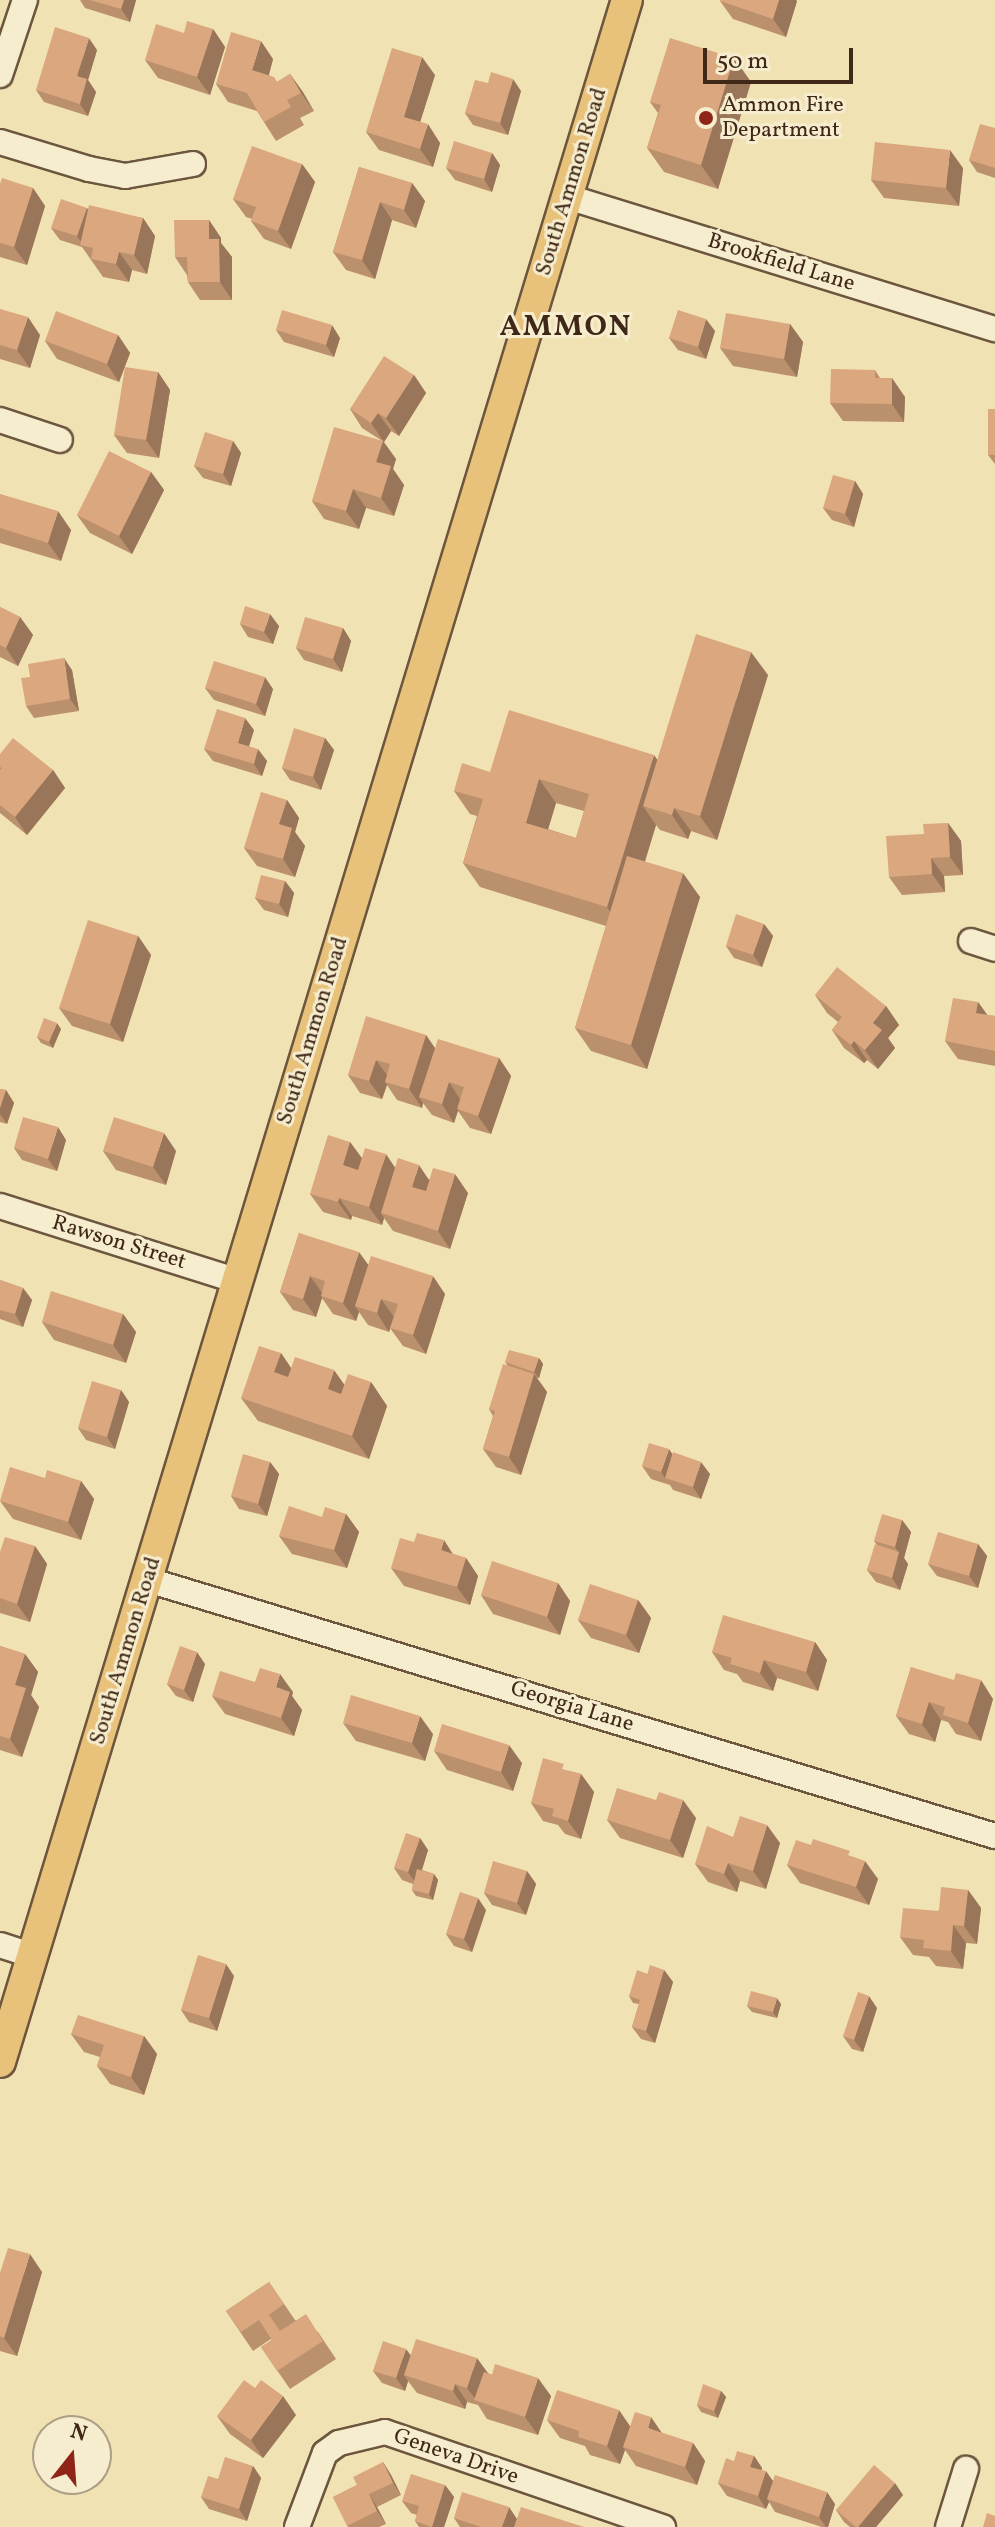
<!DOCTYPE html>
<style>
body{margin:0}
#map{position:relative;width:995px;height:2527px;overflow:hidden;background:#f1e2b3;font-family:Vollkorn,serif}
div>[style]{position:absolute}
.roads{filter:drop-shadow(2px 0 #6c563e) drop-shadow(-2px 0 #6c563e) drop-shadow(0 2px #6c563e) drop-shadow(0 -2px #6c563e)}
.minor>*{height:24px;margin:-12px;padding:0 12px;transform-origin:12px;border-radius:12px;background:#f6ecce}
.major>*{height:30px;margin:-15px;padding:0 15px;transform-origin:15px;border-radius:15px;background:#e8c17a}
.wall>*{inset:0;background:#bb906d}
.shaded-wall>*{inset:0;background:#997559}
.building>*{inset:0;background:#daa77f}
.dots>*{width:22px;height:22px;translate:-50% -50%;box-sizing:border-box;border:4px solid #f6ecce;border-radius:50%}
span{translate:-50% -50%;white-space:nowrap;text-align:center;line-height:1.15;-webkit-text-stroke:6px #f6ecce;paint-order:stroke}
.poi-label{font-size:22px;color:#3f2817}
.left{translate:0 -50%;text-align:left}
.street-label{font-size:22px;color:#3f2817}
.district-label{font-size:30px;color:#3f2817;font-weight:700;letter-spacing:2px}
.north{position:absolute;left:32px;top:2415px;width:80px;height:80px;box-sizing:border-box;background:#f6ecce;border:2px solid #ad9e85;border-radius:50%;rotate:17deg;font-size:22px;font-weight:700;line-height:32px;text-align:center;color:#3f2817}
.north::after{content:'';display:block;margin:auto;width:28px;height:36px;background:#8f2418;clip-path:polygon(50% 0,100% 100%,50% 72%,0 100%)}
.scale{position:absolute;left:703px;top:48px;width:150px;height:36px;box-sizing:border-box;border:4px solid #3f2817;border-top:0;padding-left:10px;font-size:24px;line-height:28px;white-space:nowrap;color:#3f2817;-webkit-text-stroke:6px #f6ecce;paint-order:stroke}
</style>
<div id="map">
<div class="roads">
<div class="minor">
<div style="left:0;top:75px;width:79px;rotate:-71.6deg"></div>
<div style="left:0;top:142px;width:93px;rotate:16.9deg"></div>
<div style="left:89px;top:169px;width:37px;rotate:11deg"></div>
<div style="left:125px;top:176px;width:69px;rotate:-10deg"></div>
<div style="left:568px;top:197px;width:447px;rotate:17.2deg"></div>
<div style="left:0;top:420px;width:63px;rotate:18.4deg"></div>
<div style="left:971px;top:941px;width:25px;rotate:18deg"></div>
<div style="left:0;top:1206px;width:250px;rotate:17.5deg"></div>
<div style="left:148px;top:1580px;width:885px;rotate:16.82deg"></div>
<div style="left:0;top:1945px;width:36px;rotate:18deg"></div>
<div style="left:297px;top:2527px;width:79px;rotate:-69.3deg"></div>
<div style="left:325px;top:2453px;width:17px;rotate:-36deg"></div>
<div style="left:339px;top:2443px;width:47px;rotate:-13.4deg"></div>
<div style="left:385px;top:2432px;width:294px;rotate:18.9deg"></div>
<div style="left:948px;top:2527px;width:61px;rotate:-72.8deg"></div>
</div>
<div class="major">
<div style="left:0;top:2062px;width:2155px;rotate:-73.09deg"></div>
</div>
</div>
<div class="wall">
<div style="clip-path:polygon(80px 0,136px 0,130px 22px,85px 8px)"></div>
<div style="clip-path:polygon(720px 1px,797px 1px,786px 37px,733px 19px)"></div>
<div style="clip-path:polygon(213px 29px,225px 47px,210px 95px,158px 78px,145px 60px,184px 33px)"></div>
<div style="clip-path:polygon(97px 50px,88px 80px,96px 92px,88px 116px,44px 102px,36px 90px)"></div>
<div style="clip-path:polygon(734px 58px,751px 82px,718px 189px,664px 172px,647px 148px,658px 113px,650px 102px)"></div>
<div style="clip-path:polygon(273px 59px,269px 75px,277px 82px,290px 74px,314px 111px,300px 118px,304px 125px,276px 141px,257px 111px,228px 102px,216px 84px)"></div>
<div style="clip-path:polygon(435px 75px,420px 122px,440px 143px,433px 167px,379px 150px,366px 132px)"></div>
<div style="clip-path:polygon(488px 83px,521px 91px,508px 135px,473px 125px,465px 113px)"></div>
<div style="clip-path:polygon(995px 128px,995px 178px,977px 172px,969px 160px)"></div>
<div style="clip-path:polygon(492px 153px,500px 165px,492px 192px,455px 180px,446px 168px)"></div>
<div style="clip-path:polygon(302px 164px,315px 182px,291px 249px,264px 239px,251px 221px,252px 219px,246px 217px,233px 199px)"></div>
<div style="clip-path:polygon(359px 167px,412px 183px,425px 201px,416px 228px,392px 220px,375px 279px,346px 270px,333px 252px)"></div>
<div style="clip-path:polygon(963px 168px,959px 206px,884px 198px,871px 180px)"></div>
<div style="clip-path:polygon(0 184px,33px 188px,45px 206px,27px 265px,0 257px)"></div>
<div style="clip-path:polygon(87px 208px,88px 210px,143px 218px,155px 236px,147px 274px,132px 270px,129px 282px,103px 277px,82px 247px,60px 240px,51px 228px)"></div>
<div style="clip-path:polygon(209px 220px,221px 238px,221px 243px,232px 257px,232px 300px,200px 300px,188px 282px,187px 275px,175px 257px)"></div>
<div style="clip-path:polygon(0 309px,40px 335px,30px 368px,0 359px)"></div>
<div style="clip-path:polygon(790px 324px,803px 342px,797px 377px,733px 366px,720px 348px)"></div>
<div style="clip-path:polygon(276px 330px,340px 338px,334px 357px,284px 342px)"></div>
<div style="clip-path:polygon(715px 331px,706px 359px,678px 350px,669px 338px)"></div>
<div style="clip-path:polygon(118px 335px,130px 353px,119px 382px,57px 359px,45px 341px)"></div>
<div style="clip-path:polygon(875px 370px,880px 378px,905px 397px,904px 422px,843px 421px,830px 403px)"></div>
<div style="clip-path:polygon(158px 372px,170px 390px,159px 458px,127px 453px,114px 435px)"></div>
<div style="clip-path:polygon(414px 375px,426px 393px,399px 436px,391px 431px,384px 442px,362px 428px,350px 409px)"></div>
<div style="clip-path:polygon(995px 409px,995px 464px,988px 455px)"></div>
<div style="clip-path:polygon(233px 441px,241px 453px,231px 486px,203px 478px,194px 466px)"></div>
<div style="clip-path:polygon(383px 441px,396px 459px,393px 469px,404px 485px,394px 516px,366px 508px,359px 529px,324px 519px,312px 501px)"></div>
<div style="clip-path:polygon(151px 472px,164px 490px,132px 554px,90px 533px,77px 515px)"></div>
<div style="clip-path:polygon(855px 481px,863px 494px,854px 527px,832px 520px,823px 508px)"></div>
<div style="clip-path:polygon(0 494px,71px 530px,61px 561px,0 543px)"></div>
<div style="clip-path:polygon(0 607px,20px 617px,33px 635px,18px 666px,0 657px)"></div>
<div style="clip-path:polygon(240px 624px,279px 626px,273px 644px,248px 637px)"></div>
<div style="clip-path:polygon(343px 628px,351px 641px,342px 672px,304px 660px,296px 648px)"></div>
<div style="clip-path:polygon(72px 670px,79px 711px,34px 718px,26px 706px)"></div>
<div style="clip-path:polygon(evenodd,768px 675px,717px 840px,691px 831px,688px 839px,660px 830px,656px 825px,645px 862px,700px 897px,647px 1069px,591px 1051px,575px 1028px,606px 926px,480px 887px,463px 863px,477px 816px,470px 814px,454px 791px,490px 772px,658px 760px,768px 675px,556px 803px,584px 811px,576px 838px,548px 829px,556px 803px)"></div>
<div style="clip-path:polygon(205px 688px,273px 689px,265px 716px,214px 700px)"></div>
<div style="clip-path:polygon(254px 730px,249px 746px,267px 761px,262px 776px,213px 761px,204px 749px)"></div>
<div style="clip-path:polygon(325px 738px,334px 750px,321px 790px,290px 780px,282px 768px)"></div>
<div style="clip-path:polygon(0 754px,53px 770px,65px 788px,27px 835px,0 813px)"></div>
<div style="clip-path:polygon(287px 800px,299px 818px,295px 832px,305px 846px,295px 877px,257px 866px,244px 848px)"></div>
<div style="clip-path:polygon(948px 823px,961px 841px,963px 875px,944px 876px,945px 892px,902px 895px,889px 877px,924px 834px)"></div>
<div style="clip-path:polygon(285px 881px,294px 893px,288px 917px,264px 910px,255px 898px)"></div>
<div style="clip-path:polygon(764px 924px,773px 936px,762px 967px,734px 958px,726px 946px)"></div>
<div style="clip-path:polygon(138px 936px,151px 955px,123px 1042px,72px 1026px,59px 1008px)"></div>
<div style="clip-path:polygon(815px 995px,886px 1006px,899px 1025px,888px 1038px,895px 1048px,878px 1069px,867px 1060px,864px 1063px,844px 1048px,832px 1030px,838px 1022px,827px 1013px)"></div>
<div style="clip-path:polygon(978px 1002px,987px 1015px,995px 1016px,995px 1066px,958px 1059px,945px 1041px)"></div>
<div style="clip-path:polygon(61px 1029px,53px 1048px,41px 1043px,37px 1037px)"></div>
<div style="clip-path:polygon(426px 1035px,435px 1048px,499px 1058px,511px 1076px,491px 1134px,470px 1128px,458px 1111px,454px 1123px,432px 1115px,423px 1103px,422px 1108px,397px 1100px,387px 1085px,382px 1099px,360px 1093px,348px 1075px)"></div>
<div style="clip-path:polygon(0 1089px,6px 1090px,14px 1103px,7px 1124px,0 1122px)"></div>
<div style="clip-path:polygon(66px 1140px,57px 1171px,22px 1160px,14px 1148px)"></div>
<div style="clip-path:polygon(350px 1142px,362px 1158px,395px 1167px,468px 1193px,450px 1249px,393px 1231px,384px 1218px,382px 1225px,352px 1216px,351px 1220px,323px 1212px,310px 1194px)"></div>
<div style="clip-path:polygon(103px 1151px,176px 1151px,166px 1185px,116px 1170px)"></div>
<div style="clip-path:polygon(299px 1233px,368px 1265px,445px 1294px,426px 1354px,403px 1346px,390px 1328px,389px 1332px,368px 1325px,359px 1312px,356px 1321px,333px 1314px,322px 1298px,316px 1317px,293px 1310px,280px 1292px)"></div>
<div style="clip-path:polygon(0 1280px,23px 1288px,32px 1300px,23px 1327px,0 1319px)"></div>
<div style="clip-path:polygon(123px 1314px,136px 1332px,126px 1363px,54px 1340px,42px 1322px)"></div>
<div style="clip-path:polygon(281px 1353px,291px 1368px,344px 1385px,371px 1382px,387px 1406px,369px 1459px,258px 1421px,241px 1398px)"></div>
<div style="clip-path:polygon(539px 1358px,543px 1364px,539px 1378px,537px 1378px,547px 1392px,521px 1475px,496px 1467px,483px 1449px,493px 1416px,489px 1409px,508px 1366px,505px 1362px)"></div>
<div style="clip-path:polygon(121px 1390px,129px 1402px,115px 1449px,86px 1440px,78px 1428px)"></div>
<div style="clip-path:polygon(270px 1462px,279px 1474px,267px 1516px,239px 1509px,231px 1496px)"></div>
<div style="clip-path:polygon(642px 1466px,710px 1474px,701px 1499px,673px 1490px,670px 1485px,651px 1479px)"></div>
<div style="clip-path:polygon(45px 1478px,81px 1481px,94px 1499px,81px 1540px,13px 1519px,0 1501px)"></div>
<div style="clip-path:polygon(346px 1514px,359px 1532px,347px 1568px,292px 1554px,279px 1536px,322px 1517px)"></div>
<div style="clip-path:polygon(902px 1520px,911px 1532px,904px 1558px,908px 1564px,900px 1590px,876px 1582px,867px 1570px,877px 1545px,874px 1541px)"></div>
<div style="clip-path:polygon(978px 1544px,987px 1556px,978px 1588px,937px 1576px,928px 1564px)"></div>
<div style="clip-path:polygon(35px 1546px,47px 1564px,30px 1622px,0 1613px,0 1552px)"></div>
<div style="clip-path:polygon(453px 1554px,466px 1558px,478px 1576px,470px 1605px,404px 1586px,391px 1568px)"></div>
<div style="clip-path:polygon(558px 1583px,570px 1601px,560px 1635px,493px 1614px,481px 1595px)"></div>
<div style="clip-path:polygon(638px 1600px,651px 1618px,639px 1653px,591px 1638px,578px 1620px)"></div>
<div style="clip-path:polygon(815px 1642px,827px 1660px,818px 1691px,777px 1678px,773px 1691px,743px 1682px,737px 1674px,724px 1670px,712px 1652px)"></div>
<div style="clip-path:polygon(0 1646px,25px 1654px,38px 1672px,31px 1695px,39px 1707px,22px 1757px,0 1750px)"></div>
<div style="clip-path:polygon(205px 1664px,193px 1702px,176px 1696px,167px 1684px)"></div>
<div style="clip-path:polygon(911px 1667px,993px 1699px,981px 1741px,956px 1734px,948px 1722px,941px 1720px,935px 1742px,909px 1734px,896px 1716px)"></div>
<div style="clip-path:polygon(255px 1682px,293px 1692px,292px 1696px,302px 1710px,294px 1736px,225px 1714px,212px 1696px)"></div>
<div style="clip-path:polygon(343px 1723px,433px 1734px,425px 1761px,356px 1741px)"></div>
<div style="clip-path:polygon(434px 1751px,522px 1763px,513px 1791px,447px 1770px)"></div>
<div style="clip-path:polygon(569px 1771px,581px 1774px,594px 1792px,581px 1839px,565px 1834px,558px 1825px,543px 1821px,531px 1803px)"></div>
<div style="clip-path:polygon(696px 1818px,683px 1858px,620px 1838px,607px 1820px)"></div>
<div style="clip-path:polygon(733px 1837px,780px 1843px,766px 1889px,740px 1881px,737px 1892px,708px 1882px,695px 1864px)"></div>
<div style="clip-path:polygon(420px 1838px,428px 1850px,422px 1870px,434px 1874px,438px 1880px,433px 1900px,416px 1896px,412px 1890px,413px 1884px,402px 1880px,394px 1868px)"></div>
<div style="clip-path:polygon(854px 1857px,878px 1879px,869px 1905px,800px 1883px,787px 1865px)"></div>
<div style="clip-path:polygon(527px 1871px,536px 1884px,526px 1915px,492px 1905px,484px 1893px)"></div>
<div style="clip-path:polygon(968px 1890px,981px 1908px,977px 1944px,966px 1943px,963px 1969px,936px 1966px,929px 1957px,913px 1955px,900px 1937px)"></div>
<div style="clip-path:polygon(486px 1910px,472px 1952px,454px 1946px,446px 1934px)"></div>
<div style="clip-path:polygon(664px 1970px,673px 1982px,655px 2043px,641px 2039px,632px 2027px,639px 2004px,633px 2003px,629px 1996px,648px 1974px)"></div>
<div style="clip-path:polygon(234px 1976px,217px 2031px,189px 2022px,181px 2010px)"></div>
<div style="clip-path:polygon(781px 2004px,777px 2018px,752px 2012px,747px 2006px)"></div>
<div style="clip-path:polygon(877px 2008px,863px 2052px,852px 2049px,843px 2036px)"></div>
<div style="clip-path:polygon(71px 2034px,144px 2036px,157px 2054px,144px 2095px,110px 2084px,97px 2066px,100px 2057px,84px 2052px)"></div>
<div style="clip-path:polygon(42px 2272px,17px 2356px,0 2351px,0 2273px)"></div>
<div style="clip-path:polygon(269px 2282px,295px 2320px,318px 2332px,336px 2359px,290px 2389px,261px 2347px,272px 2340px,271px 2339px,253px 2351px,226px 2311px)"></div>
<div style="clip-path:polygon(411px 2355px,487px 2373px,551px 2396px,538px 2435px,487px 2419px,478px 2405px,467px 2402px,465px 2409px,417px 2393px,408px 2381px,405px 2391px,382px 2383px,373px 2371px)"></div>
<div style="clip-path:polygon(721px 2391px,726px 2397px,718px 2418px,701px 2412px,697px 2405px)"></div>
<div style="clip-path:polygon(296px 2415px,263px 2458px,230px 2434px,217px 2416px)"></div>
<div style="clip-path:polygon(547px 2420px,630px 2426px,662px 2433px,693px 2443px,705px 2461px,697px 2485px,636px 2466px,625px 2450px,620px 2464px,590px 2455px,585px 2446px,560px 2438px)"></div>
<div style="clip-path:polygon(754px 2456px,762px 2468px,762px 2470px,773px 2481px,835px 2504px,828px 2527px,822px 2527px,775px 2512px,769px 2502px,766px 2509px,727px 2496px,718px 2483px,734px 2461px)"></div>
<div style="clip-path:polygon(383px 2462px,391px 2475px,401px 2495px,377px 2507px,386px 2524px,379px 2527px,348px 2527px,333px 2497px,357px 2485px)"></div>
<div style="clip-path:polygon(253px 2466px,261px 2478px,247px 2521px,209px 2509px,201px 2497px,218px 2479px)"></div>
<div style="clip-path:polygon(445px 2485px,454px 2497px,444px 2527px,419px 2527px,415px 2521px,417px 2515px,411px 2513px,402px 2501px)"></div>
<div style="clip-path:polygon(903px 2495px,876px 2527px,850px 2527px,844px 2522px,836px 2510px)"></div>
<div style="clip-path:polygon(454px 2518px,517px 2519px,584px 2527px,460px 2527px)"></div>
</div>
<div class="shaded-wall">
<div style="clip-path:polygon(124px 0,136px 0,130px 22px,121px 9px)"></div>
<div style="clip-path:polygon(779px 0,796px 0,797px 1px,786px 37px,773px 19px)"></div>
<div style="clip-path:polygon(213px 29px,225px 47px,210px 95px,197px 77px)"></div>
<div style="clip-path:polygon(89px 38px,97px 50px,88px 80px,96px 92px,88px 116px,80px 104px,77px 76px)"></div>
<div style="clip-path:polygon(261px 41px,273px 59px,265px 88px,252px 70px)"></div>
<div style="clip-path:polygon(422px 57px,435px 75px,416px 135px,404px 117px)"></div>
<div style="clip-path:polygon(734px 58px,751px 82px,718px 189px,701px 165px)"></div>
<div style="clip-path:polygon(290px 74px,303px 92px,314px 111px,301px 93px)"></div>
<div style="clip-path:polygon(513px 79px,521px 91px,508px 135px,500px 123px)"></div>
<div style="clip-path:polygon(428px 124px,440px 143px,433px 167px,420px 149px)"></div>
<div style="clip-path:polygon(950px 150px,963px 168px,959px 206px,946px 188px)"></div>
<div style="clip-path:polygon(492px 153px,500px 165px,492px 192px,484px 179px)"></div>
<div style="clip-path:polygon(302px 164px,315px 182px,291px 249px,278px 231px)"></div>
<div style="clip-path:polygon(412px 183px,425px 201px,416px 228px,404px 210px)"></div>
<div style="clip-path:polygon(33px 188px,45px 206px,27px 265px,14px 247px)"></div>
<div style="clip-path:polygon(380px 202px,392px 220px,375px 279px,362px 260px)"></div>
<div style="clip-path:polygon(87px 208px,95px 220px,84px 246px,77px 236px)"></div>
<div style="clip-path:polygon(143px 218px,155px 236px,147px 274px,134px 255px)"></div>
<div style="clip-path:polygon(209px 220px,221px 238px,221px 243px,232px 257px,232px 300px,220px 282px,209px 239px)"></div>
<div style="clip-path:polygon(119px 252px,132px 270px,129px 282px,116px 264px)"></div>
<div style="clip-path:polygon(28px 317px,40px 335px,30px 368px,17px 350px)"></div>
<div style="clip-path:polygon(706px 319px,715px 331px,706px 359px,698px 347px)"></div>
<div style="clip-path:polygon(790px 324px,803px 342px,797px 377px,784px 359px)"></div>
<div style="clip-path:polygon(332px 325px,340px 338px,334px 357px,326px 345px)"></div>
<div style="clip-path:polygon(118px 335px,130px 353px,119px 382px,107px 364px)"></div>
<div style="clip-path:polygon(158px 372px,170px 390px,159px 458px,146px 440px)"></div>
<div style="clip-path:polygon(414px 375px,426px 393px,399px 436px,386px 418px)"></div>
<div style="clip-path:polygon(892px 378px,905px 397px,904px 422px,892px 404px)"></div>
<div style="clip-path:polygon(378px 413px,391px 431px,384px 442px,371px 423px)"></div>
<div style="clip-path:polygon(233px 441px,241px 453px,231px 486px,223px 474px)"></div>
<div style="clip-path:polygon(383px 441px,396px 459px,393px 469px,404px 485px,394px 516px,381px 498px,376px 462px)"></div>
<div style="clip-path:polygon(151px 472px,164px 490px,132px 554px,119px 536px)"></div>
<div style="clip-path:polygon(855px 481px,863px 494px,854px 527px,845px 514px)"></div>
<div style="clip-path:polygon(353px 489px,366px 508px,359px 529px,346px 511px)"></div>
<div style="clip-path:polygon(58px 511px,71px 530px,61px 561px,48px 543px)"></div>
<div style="clip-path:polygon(270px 614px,279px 626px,273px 644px,264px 632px)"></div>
<div style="clip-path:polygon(20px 617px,33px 635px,18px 666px,6px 648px)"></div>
<div style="clip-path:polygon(343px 628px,351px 641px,342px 672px,333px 659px)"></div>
<div style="clip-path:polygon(751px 652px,768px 675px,717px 840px,700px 816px)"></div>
<div style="clip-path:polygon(64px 658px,72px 670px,79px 711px,70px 699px)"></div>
<div style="clip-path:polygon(265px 677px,273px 689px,265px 716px,256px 704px)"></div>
<div style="clip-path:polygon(245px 718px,254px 730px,246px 755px,238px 743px)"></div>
<div style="clip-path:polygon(325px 738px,334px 750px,321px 790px,313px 777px)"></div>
<div style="clip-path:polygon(258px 749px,267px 761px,262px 776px,254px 764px)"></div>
<div style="clip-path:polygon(654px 755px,670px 778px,643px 806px,656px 825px,623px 931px,607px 907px)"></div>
<div style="clip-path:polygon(53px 770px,65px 788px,27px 835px,15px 817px)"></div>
<div style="clip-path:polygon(539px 779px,556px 803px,543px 846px,526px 823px)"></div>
<div style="clip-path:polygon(287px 800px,299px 818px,295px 832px,305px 846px,295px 877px,283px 859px,279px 824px)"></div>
<div style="clip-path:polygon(674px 808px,691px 831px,688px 839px,672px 815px)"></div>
<div style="clip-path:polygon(948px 823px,961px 841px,963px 875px,950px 857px)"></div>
<div style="clip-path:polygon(931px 858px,944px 876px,945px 892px,932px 874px)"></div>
<div style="clip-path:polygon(683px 873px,700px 897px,647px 1069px,631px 1045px)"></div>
<div style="clip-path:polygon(285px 881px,294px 893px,288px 917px,279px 904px)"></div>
<div style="clip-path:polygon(764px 924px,773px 936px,762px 967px,753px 955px)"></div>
<div style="clip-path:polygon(138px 936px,151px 955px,123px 1042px,110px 1024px)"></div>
<div style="clip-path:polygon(978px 1002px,991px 1020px,976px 1013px)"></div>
<div style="clip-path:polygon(886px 1006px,899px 1025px,888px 1038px,895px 1048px,878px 1069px,865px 1050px,873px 1023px)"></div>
<div style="clip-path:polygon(57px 1023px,61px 1029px,53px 1048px,49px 1042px)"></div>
<div style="clip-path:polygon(426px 1035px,438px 1053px,419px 1097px,423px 1103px,422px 1108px,409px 1089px)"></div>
<div style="clip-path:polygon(854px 1041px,867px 1060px,864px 1063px,851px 1045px)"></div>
<div style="clip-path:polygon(499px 1058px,511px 1076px,491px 1134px,478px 1116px)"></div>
<div style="clip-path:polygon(376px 1060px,389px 1078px,385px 1082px,387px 1085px,382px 1099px,369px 1081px)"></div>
<div style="clip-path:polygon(449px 1082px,461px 1101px,454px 1123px,442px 1104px)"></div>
<div style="clip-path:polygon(6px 1090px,14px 1103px,7px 1124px,0 1114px,0 1108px)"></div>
<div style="clip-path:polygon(58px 1127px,66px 1140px,57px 1171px,48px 1159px)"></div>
<div style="clip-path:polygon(164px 1133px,176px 1151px,166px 1185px,153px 1167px)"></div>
<div style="clip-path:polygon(350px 1142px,363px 1160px,356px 1183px,343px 1165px)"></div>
<div style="clip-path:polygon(386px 1154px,398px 1172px,381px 1213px,384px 1218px,382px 1225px,369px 1207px)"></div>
<div style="clip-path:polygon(419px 1165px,431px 1183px,425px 1205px,412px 1187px)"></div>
<div style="clip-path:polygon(455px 1174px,468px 1193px,450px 1249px,438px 1231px)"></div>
<div style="clip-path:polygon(339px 1198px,352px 1216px,351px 1220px,338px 1202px)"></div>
<div style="clip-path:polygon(359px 1252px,372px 1270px,355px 1306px,359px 1312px,356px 1321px,343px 1303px)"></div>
<div style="clip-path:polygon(310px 1276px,323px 1294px,321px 1296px,322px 1298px,316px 1317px,303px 1299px)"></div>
<div style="clip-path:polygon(433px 1276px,445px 1294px,426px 1354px,413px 1335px)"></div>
<div style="clip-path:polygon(23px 1288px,32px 1300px,23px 1327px,15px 1314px)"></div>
<div style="clip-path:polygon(381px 1299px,394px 1317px,389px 1332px,377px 1313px)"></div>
<div style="clip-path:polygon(123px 1314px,136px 1332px,126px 1363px,113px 1345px)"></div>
<div style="clip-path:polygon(281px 1353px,297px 1377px,291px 1396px,274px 1372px)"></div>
<div style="clip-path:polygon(539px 1358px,543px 1364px,539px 1378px,534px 1372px)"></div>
<div style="clip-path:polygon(334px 1370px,351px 1394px,344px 1413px,328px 1389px)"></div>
<div style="clip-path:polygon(534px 1374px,547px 1392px,521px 1475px,509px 1457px)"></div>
<div style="clip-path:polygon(371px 1382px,387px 1406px,369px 1459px,352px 1436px)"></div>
<div style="clip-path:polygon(121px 1390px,129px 1402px,115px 1449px,107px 1437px)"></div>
<div style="clip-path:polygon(669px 1449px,677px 1461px,665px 1478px,661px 1472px)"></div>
<div style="clip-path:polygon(270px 1462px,279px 1474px,267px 1516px,258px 1504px)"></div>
<div style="clip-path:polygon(701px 1462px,710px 1474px,701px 1499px,693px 1487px)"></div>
<div style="clip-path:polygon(81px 1481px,94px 1499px,81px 1540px,68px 1522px)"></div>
<div style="clip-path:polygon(346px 1514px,359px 1532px,347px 1568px,334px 1550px)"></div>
<div style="clip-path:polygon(902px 1520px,911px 1532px,904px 1558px,908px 1564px,900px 1590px,892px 1578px,899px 1553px,895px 1547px)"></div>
<div style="clip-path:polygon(444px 1540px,456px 1559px,441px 1550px)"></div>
<div style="clip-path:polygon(978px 1544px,987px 1556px,978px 1588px,969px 1576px)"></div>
<div style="clip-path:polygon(35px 1546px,47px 1564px,30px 1622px,17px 1604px)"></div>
<div style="clip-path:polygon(466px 1558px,478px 1576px,470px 1605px,457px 1587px)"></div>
<div style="clip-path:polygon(558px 1583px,570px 1601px,560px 1635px,547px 1617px)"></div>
<div style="clip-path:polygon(638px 1600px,651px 1618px,639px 1653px,626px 1635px)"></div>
<div style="clip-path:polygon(815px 1642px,827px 1660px,818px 1691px,806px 1672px)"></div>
<div style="clip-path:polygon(197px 1652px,205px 1664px,193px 1702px,184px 1690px)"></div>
<div style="clip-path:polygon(25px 1654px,38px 1672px,31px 1695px,39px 1707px,22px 1757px,10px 1739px,15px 1685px)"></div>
<div style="clip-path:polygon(764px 1660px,777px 1678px,773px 1691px,760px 1673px)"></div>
<div style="clip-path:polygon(280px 1674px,293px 1692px,292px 1696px,302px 1710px,294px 1736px,281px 1718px,276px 1687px)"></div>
<div style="clip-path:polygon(981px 1680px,993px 1699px,981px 1741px,968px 1723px)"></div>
<div style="clip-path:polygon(929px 1702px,941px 1720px,935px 1742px,922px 1724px)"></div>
<div style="clip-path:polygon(420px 1716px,433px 1734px,425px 1761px,412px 1743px)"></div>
<div style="clip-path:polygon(509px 1745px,522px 1763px,513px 1791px,501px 1772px)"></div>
<div style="clip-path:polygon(581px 1774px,594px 1792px,581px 1839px,568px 1821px)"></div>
<div style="clip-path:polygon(683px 1800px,696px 1818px,683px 1858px,670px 1840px)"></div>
<div style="clip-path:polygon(767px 1825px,780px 1843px,766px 1889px,753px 1871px)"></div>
<div style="clip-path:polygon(420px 1838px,428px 1850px,417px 1885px,408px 1872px)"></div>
<div style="clip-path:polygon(865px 1861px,878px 1879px,869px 1905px,856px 1887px)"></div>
<div style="clip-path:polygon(728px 1863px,740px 1881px,737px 1892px,724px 1874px)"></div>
<div style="clip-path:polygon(527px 1871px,536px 1884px,526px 1915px,517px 1903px)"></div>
<div style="clip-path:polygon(434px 1874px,438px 1880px,433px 1900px,429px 1894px)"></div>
<div style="clip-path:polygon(968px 1890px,981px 1908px,977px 1944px,964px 1926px)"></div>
<div style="clip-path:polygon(478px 1898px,486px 1910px,472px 1952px,464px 1939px)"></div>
<div style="clip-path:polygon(953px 1925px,966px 1943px,963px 1969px,951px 1951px)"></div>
<div style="clip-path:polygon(226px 1964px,234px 1976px,217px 2031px,209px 2018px)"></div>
<div style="clip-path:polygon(664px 1970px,673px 1982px,655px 2043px,646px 2031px)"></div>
<div style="clip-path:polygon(869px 1996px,877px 2008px,863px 2052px,854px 2040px)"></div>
<div style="clip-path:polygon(777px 1998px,781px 2004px,777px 2018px,773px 2012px)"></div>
<div style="clip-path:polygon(144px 2036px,157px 2054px,144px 2095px,131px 2077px)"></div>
<div style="clip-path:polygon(30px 2254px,42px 2272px,17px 2356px,4px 2338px)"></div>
<div style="clip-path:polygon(406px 2349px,415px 2361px,404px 2375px,408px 2381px,405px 2391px,396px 2378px)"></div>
<div style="clip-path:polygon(477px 2358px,490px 2376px,477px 2401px,467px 2388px)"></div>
<div style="clip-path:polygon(538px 2378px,551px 2396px,538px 2435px,525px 2417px)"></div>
<div style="clip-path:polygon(455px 2384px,467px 2402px,465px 2409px,453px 2391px)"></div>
<div style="clip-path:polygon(721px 2391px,726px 2397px,718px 2418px,714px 2411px)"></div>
<div style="clip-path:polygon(283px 2396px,296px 2415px,263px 2458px,251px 2440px)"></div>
<div style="clip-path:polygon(619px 2410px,632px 2429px,623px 2447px,625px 2450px,620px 2464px,607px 2446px)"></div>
<div style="clip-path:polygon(651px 2417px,664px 2436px,648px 2428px)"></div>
<div style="clip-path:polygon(693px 2443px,705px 2461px,697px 2485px,685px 2467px)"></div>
<div style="clip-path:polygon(754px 2456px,762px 2468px,759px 2479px,750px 2467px)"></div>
<div style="clip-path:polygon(383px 2462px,391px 2475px,401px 2495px,393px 2483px)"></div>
<div style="clip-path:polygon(253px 2466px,261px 2478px,247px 2521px,239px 2509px)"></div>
<div style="clip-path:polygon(766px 2471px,775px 2484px,767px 2499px,769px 2502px,766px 2509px,758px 2496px)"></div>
<div style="clip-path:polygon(895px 2483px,903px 2495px,876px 2527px,858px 2527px)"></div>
<div style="clip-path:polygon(445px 2485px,454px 2497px,444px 2527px,432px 2527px)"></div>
<div style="clip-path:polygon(827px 2492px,835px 2504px,828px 2527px,826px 2527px,819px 2517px)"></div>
<div style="clip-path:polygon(369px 2494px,377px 2507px,386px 2524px,377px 2511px)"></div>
<div style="clip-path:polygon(509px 2507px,517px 2519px,515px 2527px,502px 2527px)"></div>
</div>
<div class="building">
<div style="clip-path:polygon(90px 0,124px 0,121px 9px)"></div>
<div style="clip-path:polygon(720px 0,779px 0,773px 19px,720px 1px)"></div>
<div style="clip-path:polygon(187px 21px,213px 29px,197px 77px,145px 60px,156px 24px,184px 33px)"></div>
<div style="clip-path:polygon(55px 27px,89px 38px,77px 76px,87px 79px,80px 104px,36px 90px)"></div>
<div style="clip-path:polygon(231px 32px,261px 41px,252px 70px,274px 77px,277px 82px,290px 74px,301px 93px,287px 100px,291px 107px,264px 122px,247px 93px,216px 84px)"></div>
<div style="clip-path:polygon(670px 38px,734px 58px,701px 165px,647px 148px,661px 105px,650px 102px)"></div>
<div style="clip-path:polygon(392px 48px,422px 57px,404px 117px,428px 124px,420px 149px,366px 132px)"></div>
<div style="clip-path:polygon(491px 72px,513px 79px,500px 123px,465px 113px,475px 80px,488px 83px)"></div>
<div style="clip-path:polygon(980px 124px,995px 128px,995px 168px,969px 160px)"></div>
<div style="clip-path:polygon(454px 141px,492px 153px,484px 179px,446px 168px)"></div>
<div style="clip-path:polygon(875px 142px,950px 150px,946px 188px,871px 180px)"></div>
<div style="clip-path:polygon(252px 146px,302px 164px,278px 231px,251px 221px,256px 207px,233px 199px)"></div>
<div style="clip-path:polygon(359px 167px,412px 183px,404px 210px,380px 202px,362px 260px,333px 252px)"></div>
<div style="clip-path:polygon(2px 178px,33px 188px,14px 247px,0 243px,0 184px)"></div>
<div style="clip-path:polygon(61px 199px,87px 208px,77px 236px,51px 228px)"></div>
<div style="clip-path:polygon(89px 205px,143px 218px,134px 255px,119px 252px,116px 264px,91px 259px,93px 248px,80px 245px)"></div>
<div style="clip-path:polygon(174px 220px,209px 220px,209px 239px,219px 239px,220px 282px,188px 282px,187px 257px,175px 257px)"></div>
<div style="clip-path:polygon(0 309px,28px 317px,17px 350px,0 345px)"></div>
<div style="clip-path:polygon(282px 310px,332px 325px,326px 345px,276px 330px)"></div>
<div style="clip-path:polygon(678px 310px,706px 319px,698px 347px,669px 338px)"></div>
<div style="clip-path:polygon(56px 311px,118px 335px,107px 364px,45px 341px)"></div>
<div style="clip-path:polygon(726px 313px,790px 324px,784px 359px,720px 348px)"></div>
<div style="clip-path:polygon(384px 356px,414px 375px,386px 418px,378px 413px,371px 423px,350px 409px)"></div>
<div style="clip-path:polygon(125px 367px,158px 372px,146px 440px,114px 435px)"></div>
<div style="clip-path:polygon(831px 369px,875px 370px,875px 378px,892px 378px,892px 404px,830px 403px)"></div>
<div style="clip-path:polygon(988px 409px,995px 409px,995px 455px,988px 455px)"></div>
<div style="clip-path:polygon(334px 427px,383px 441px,376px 462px,391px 466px,381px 498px,353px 489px,346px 511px,312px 501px)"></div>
<div style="clip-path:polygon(205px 432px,233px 441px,223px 474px,194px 466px)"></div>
<div style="clip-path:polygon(109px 451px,151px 472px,119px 536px,77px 515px)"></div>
<div style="clip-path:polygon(833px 475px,855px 481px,845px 514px,823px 508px)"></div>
<div style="clip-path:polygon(0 494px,58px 511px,48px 543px,0 528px)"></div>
<div style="clip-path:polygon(245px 606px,270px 614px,264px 632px,240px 624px)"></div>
<div style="clip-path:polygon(0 607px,20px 617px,6px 648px,0 645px)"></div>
<div style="clip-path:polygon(305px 617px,343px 628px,333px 659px,296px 648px)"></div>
<div style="clip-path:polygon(696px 634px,751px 652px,700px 816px,674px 808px,672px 815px,643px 806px)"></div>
<div style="clip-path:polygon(64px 658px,70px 699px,26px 706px,21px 678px,30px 677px,28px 664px)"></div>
<div style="clip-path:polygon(214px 661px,265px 677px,256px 704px,205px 688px)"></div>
<div style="clip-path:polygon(217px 709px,245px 718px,238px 743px,258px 749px,254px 764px,204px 749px)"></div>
<div style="clip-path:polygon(evenodd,509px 710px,654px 755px,607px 907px,463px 863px,483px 799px,454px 791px,462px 763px,490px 772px,509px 710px,539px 779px,589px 794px,576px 838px,526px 823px,539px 779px)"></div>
<div style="clip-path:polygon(294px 728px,325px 738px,313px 777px,282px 768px)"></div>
<div style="clip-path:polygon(13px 738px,53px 770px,15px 817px,0 805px,0 770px,2px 768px,0 767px,0 754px)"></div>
<div style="clip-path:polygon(261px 792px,287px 800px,279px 824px,292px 828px,283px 859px,244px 848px)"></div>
<div style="clip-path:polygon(948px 823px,950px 857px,931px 858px,932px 874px,889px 877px,886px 836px,924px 834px,923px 824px)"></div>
<div style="clip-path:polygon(627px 856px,683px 873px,631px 1045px,575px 1028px)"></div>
<div style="clip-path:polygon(261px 875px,285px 881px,279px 904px,255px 898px)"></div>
<div style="clip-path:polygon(736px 914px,764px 924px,753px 955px,726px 946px)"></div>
<div style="clip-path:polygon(88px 920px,138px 936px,110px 1024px,59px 1008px)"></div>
<div style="clip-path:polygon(837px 967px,886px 1006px,873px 1023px,882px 1030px,865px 1050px,854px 1041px,851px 1045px,832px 1030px,842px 1017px,815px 995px)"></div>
<div style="clip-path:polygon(953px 998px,978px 1002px,976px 1013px,995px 1016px,995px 1051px,945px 1041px)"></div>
<div style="clip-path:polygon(366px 1016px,426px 1035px,409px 1089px,385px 1082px,390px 1064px,376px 1060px,369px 1081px,348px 1075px)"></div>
<div style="clip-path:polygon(44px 1018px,57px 1023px,49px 1042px,37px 1037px)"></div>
<div style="clip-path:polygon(438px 1039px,499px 1058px,478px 1116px,457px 1109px,464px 1087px,449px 1082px,442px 1104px,419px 1097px)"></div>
<div style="clip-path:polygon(0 1089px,6px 1090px,0 1108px)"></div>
<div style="clip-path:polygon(23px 1117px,58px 1127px,48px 1159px,14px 1148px)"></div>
<div style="clip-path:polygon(114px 1117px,164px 1133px,153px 1167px,103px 1151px)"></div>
<div style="clip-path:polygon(328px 1135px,350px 1142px,343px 1165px,358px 1170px,365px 1148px,386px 1154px,369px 1207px,339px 1198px,338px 1202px,310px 1194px)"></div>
<div style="clip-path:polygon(398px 1158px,419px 1165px,412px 1187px,426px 1191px,433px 1168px,455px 1174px,438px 1231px,381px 1213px)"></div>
<div style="clip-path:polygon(299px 1233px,359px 1252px,343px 1303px,321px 1296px,325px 1281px,310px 1276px,303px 1299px,280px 1292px)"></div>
<div style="clip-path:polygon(371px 1256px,433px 1276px,413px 1335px,390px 1328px,398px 1304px,381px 1299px,377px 1313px,355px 1306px)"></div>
<div style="clip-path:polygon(0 1280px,23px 1288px,15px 1314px,0 1310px)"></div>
<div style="clip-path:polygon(51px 1291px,123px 1314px,113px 1345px,42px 1322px)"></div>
<div style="clip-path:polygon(259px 1346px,281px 1353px,274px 1372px,288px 1377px,295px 1357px,334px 1370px,328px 1389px,341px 1394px,348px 1374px,371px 1382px,352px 1436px,241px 1398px)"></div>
<div style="clip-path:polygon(509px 1350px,539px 1358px,534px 1372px,505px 1362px)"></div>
<div style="clip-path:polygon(503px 1364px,534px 1374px,509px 1457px,483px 1449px,495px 1411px,489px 1409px)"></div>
<div style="clip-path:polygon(92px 1381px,121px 1390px,107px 1437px,78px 1428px)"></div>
<div style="clip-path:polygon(649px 1443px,669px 1449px,661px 1472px,642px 1466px)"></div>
<div style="clip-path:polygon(673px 1452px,701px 1462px,693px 1487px,665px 1478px)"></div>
<div style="clip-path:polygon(243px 1454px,270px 1462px,258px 1504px,231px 1496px)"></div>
<div style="clip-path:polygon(10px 1467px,45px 1478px,47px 1470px,81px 1481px,68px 1522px,0 1501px)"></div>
<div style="clip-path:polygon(289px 1506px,322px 1517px,325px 1507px,346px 1514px,334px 1550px,279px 1536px)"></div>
<div style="clip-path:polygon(882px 1514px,902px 1520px,895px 1547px,874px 1541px)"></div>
<div style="clip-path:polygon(938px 1532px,978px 1544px,969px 1576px,928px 1564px)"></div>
<div style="clip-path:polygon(417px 1533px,444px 1540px,441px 1550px,466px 1558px,457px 1587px,391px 1568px,400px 1538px,414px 1542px)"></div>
<div style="clip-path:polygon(5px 1537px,35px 1546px,17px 1604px,0 1598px,0 1552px)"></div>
<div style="clip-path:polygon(875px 1544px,899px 1552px,892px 1578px,867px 1570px)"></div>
<div style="clip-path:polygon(492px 1561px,558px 1583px,547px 1617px,481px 1595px)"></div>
<div style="clip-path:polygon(590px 1584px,638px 1600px,626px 1635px,578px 1620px)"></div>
<div style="clip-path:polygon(723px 1615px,815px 1642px,806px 1672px,764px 1660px,760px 1673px,730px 1664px,732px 1658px,712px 1652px)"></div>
<div style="clip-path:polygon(0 1646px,25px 1654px,15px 1685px,26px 1688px,10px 1739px,0 1736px)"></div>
<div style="clip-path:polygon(180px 1646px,197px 1652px,184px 1690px,167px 1684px)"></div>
<div style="clip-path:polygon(911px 1667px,954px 1680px,956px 1673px,981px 1680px,968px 1723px,943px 1715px,945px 1707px,929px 1702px,922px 1724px,896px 1716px)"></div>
<div style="clip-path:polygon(260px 1668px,280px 1674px,276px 1687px,290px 1692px,281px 1718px,212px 1696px,220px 1671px,255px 1682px)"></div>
<div style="clip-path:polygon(351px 1695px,420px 1716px,412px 1743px,343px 1723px)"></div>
<div style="clip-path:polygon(442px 1724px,509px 1745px,501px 1772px,434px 1751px)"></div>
<div style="clip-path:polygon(543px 1758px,564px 1764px,562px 1769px,581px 1774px,568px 1821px,552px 1816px,554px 1809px,531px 1803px)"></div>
<div style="clip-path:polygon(617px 1788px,656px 1800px,659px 1792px,683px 1800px,670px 1840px,607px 1820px)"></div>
<div style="clip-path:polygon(740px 1816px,767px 1825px,753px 1871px,728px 1863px,724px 1874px,695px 1864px,707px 1826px,733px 1837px)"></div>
<div style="clip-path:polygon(406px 1833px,420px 1838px,408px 1872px,394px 1868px)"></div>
<div style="clip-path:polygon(813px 1839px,850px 1851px,848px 1855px,865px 1861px,856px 1887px,787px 1865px,796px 1840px,811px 1845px)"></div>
<div style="clip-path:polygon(493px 1861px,527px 1871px,517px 1903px,484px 1893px)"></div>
<div style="clip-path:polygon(417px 1869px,434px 1874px,429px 1894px,412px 1890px)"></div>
<div style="clip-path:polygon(941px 1887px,968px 1890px,964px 1926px,953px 1925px,951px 1951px,923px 1948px,924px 1940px,900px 1937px,903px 1908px,939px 1911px)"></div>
<div style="clip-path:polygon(460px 1892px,478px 1898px,464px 1939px,446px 1934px)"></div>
<div style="clip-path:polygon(198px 1955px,226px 1964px,209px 2018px,181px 2010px)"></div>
<div style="clip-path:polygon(650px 1965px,664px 1970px,646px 2031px,632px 2027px)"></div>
<div style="clip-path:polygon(637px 1970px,648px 1974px,640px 2000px,629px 1996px)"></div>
<div style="clip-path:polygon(751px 1991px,777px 1998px,773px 2012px,747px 2006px)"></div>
<div style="clip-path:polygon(858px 1992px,869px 1996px,854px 2040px,843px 2036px)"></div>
<div style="clip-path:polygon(78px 2015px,144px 2036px,131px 2077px,97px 2066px,104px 2045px,71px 2034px)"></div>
<div style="clip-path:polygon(8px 2248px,30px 2254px,4px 2338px,0 2336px,0 2273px)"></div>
<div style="clip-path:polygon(269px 2282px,284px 2304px,269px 2315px,280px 2331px,306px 2314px,323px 2341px,277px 2371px,261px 2347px,272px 2340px,259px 2320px,241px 2332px,226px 2311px)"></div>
<div style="clip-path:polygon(416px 2339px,477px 2358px,467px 2388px,455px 2384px,453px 2391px,404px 2375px)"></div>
<div style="clip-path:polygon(383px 2341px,406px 2349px,396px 2378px,373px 2371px)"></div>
<div style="clip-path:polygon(495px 2364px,538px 2378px,525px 2417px,474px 2400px,484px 2372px,492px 2375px)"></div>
<div style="clip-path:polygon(244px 2380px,255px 2388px,261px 2380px,283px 2396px,251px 2440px,217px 2416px)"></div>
<div style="clip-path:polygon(703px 2384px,721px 2391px,714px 2411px,697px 2405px)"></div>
<div style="clip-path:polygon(557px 2390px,619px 2410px,607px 2446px,578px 2437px,579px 2431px,547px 2420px)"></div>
<div style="clip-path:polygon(635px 2412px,651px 2417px,648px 2428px,693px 2443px,685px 2467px,623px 2447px)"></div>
<div style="clip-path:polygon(737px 2451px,754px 2456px,750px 2467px,766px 2471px,758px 2496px,718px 2483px,726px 2458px,734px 2461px)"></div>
<div style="clip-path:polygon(225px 2457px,253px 2466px,239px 2509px,201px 2497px,208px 2476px,218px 2479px)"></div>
<div style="clip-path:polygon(383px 2462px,393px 2483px,369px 2494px,377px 2511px,347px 2526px,333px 2497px,357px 2485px,353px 2477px)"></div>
<div style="clip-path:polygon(874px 2465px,895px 2483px,858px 2527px,856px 2527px,836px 2510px)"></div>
<div style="clip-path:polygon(411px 2474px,445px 2485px,432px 2527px,415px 2521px,419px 2506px,402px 2501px)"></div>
<div style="clip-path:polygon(775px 2475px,827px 2492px,819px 2517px,767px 2499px)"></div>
<div style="clip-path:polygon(462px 2492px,509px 2507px,502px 2527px,481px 2527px,454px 2518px)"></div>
<div style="clip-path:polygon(521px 2507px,584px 2527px,514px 2527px)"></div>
<div style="clip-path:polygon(987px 2513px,995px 2516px,995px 2527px,983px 2527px)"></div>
</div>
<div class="dots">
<div style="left:706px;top:118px;background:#8f2418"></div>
</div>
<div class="poi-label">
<span class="left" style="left:722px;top:118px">Ammon Fire<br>Department</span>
</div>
<div class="street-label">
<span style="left:572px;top:182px;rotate:-73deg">South Ammon Road</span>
<span style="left:781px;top:263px;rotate:17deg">Brookfield Lane</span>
<span style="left:313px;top:1031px;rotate:-73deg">South Ammon Road</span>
<span style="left:119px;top:1243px;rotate:17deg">Rawson Street</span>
<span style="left:126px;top:1651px;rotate:-73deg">South Ammon Road</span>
<span style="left:572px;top:1707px;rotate:17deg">Georgia Lane</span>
<span style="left:456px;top:2457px;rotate:19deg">Geneva Drive</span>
</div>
<div class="district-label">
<span style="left:566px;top:327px">AMMON</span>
</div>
<div class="north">N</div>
<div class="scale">50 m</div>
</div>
